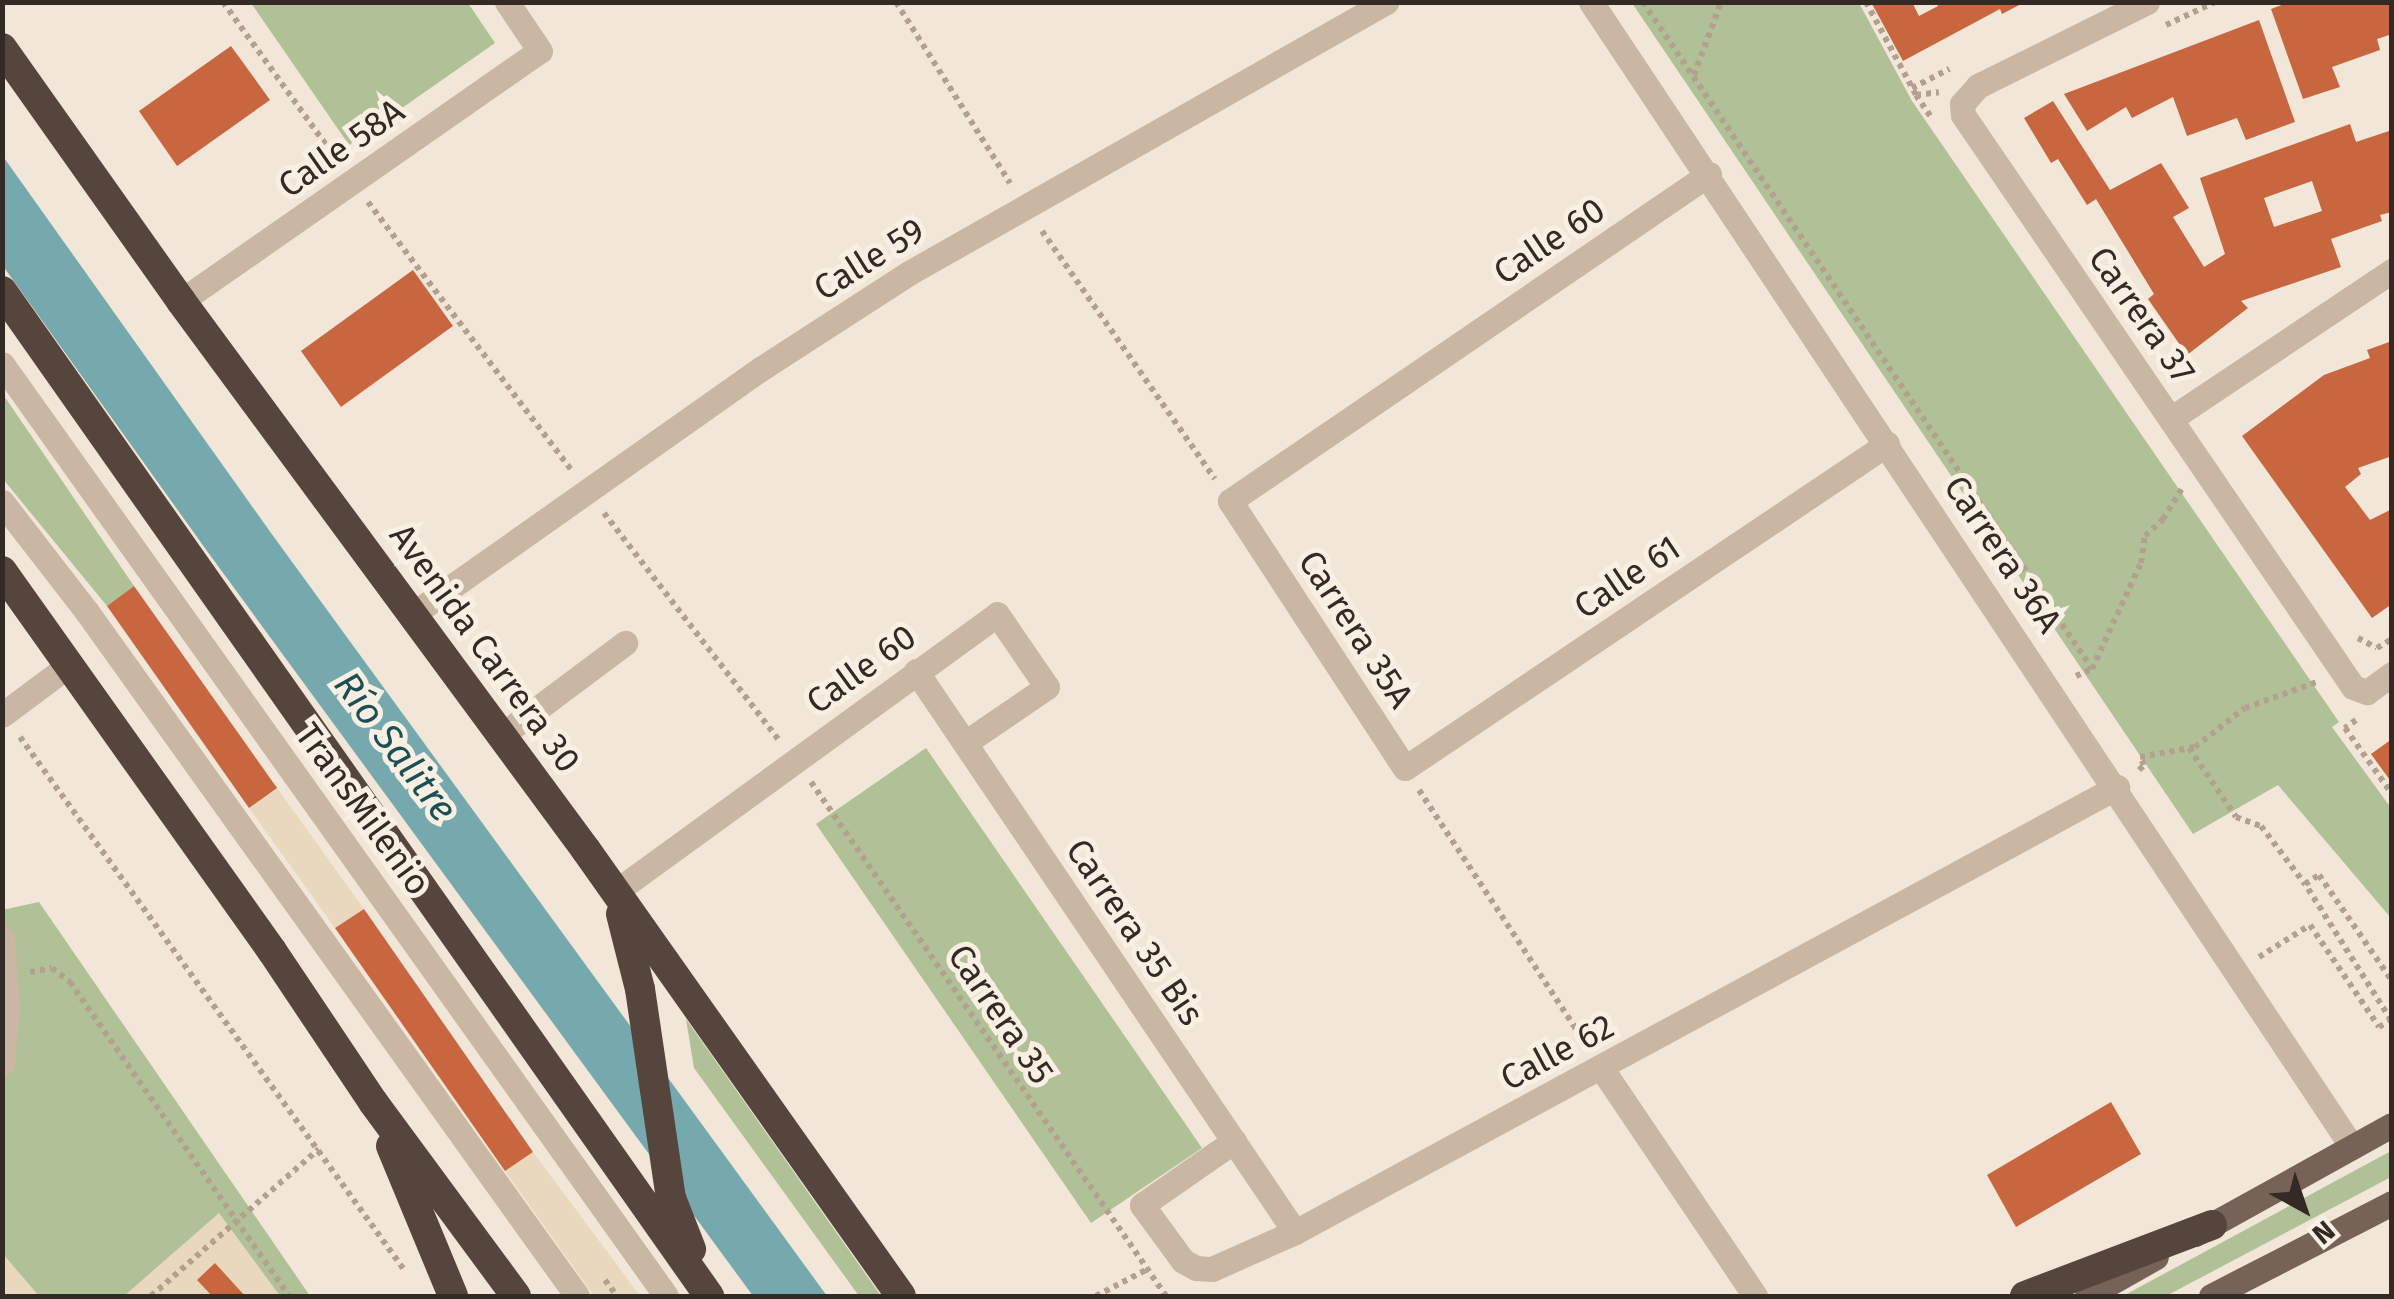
<!DOCTYPE html>
<meta charset="utf-8">
<style>
body{margin:0}
#map{position:relative;width:2394px;height:1299px;overflow:hidden;background:#f1e6d7;font-family:"Fira Sans",sans-serif}
div>[style]{position:absolute}
.green>*{inset:0;background:#b0c097}
.plaza>*{inset:0;background:#e9d8be}
.water>*{inset:0;background:#76a9ae}
.building>*{inset:0;background:#c7663f}
.path>*{height:6px;margin-top:-3px;transform-origin:0;background:repeating-linear-gradient(90deg,#b4a08e 0 5px,transparent 0 10px)}
.minor>*{height:25px;margin:-12.5px;padding:0 12.5px;transform-origin:12.5px;border-radius:12.5px;background:#c9b6a3}
.major>*{height:25px;margin:-12.5px;padding:0 12.5px;transform-origin:12.5px;border-radius:12.5px;background:#766256}
.highway>*{height:30px;margin:-15px;padding:0 15px;transform-origin:15px;border-radius:15px;background:#55453c}
span{translate:-50% -50%;white-space:nowrap;text-align:center;line-height:1.15;-webkit-text-stroke:10px #f9f0e3;paint-order:stroke}
.street-label{font-size:35px;color:#342a25}
.water-label{font-size:38px;color:#1b4f55;font-style:italic}
.frame{position:absolute;inset:0;border:5px solid #342a25;pointer-events:none}
.north{position:absolute;left:2254px;top:1159px;width:100px;height:100px;-webkit-text-stroke:8px #f9f0e3;paint-order:stroke;rotate:140deg;font-size:28px;font-weight:700;line-height:40px;text-align:center;color:#342a25}
.north::after{content:'';display:block;margin:auto;width:35px;height:45px;background:#342a25;clip-path:polygon(50% 0,100% 100%,50% 72%,0 100%)}
</style>
<div id="map">
<div class="green">
<div style="clip-path:polygon(251px 3px,468px 3px,495px 43px,349px 145px)"></div>
<div style="clip-path:polygon(1632px 3px,1859px 3px,1912px 101px,2339px 722px,2332px 727px,2391px 808px,2391px 918px,2278px 785px,2193px 834px)"></div>
<div style="clip-path:polygon(2px 393px,134px 586px,107px 606px,3px 479px)"></div>
<div style="clip-path:polygon(926px 748px,1202px 1148px,1091px 1223px,816px 824px)"></div>
<div style="clip-path:polygon(39px 902px,310px 1296px,3px 1296px,2px 910px)"></div>
<div style="clip-path:polygon(686px 1019px,881px 1296px,859px 1296px,694px 1068px)"></div>
<div style="clip-path:polygon(2391px 1151px,2391px 1177px,2166px 1296px,2123px 1296px)"></div>
</div>
<div class="plaza">
<div style="clip-path:polygon(277px 788px,364px 909px,335px 928px,249px 808px)"></div>
<div style="clip-path:polygon(533px 1152px,640px 1296px,594px 1296px,505px 1171px)"></div>
<div style="clip-path:polygon(219px 1213px,280px 1296px,124px 1296px)"></div>
<div style="clip-path:polygon(3px 1254px,39px 1296px,3px 1296px)"></div>
</div>
<div class="water">
<div style="clip-path:polygon(2px 155px,271px 533px,827px 1296px,753px 1296px,207px 551px,3px 266px)"></div>
</div>
<div class="building">
<div style="clip-path:polygon(1871px 2px,1912px 2px,1919px 16px,1938px 6px,1936px 2px,2025px 2px,2002px 14px,2000px 9px,1903px 61px)"></div>
<div style="clip-path:polygon(2289px 2px,2392px 2px,2392px 34px,2377px 39px,2380px 50px,2332px 67px,2340px 87px,2303px 99px,2271px 9px)"></div>
<div style="clip-path:polygon(2259px 20px,2295px 122px,2246px 140px,2237px 118px,2187px 136px,2173px 97px,2132px 118px,2126px 107px,2087px 131px,2064px 94px)"></div>
<div style="clip-path:polygon(231px 46px,270px 100px,177px 166px,139px 111px)"></div>
<div style="clip-path:polygon(evenodd,2053px 101px,2110px 190px,2161px 163px,2189px 208px,2173px 217px,2204px 267px,2225px 254px,2200px 178px,2350px 124px,2356px 142px,2392px 130px,2392px 212px,2380px 215px,2382px 221px,2331px 239px,2341px 267px,2241px 301px,2248px 308px,2187px 355px,2148px 299px,2154px 294px,2096px 199px,2087px 205px,2058px 159px,2051px 163px,2024px 118px,2053px 101px,2312px 181px,2322px 211px,2274px 227px,2264px 198px,2312px 181px)"></div>
<div style="clip-path:polygon(413px 270px,453px 326px,341px 407px,301px 351px)"></div>
<div style="clip-path:polygon(2392px 341px,2392px 456px,2358px 468px,2361px 474px,2345px 487px,2370px 520px,2392px 509px,2392px 604px,2372px 618px,2242px 436px,2324px 375px,2370px 358px,2367px 350px)"></div>
<div style="clip-path:polygon(134px 586px,277px 788px,249px 808px,107px 606px)"></div>
<div style="clip-path:polygon(2392px 739px,2392px 783px,2371px 754px)"></div>
<div style="clip-path:polygon(364px 909px,533px 1152px,505px 1171px,335px 928px)"></div>
<div style="clip-path:polygon(2111px 1102px,2141px 1154px,2016px 1227px,1987px 1175px)"></div>
<div style="clip-path:polygon(215px 1263px,245px 1296px,212px 1296px,197px 1280px)"></div>
</div>
<div class="path">
<div style="left:223px;top:2px;width:195px;rotate:54.2deg"></div>
<div style="left:896px;top:2px;width:214px;rotate:57.8deg"></div>
<div style="left:1643px;top:2px;width:804px;rotate:56.05deg"></div>
<div style="left:1866px;top:2px;width:106px;rotate:61.7deg"></div>
<div style="left:1916px;top:95px;width:23px;rotate:-7deg"></div>
<div style="left:2166px;top:25px;width:54px;rotate:-25.1deg"></div>
<div style="left:1694px;top:75px;width:78px;rotate:-69.7deg"></div>
<div style="left:1912px;top:88px;width:42px;rotate:-27.2deg"></div>
<div style="left:1916px;top:95px;width:29px;rotate:56deg"></div>
<div style="left:368px;top:202px;width:338px;rotate:52.8deg"></div>
<div style="left:1042px;top:231px;width:302px;rotate:55.1deg"></div>
<div style="left:604px;top:513px;width:287px;rotate:52.4deg"></div>
<div style="left:2358px;top:638px;width:21px;rotate:28deg"></div>
<div style="left:2377px;top:648px;width:17px;rotate:-31deg"></div>
<div style="left:2076px;top:676px;width:17px;rotate:-24deg"></div>
<div style="left:2092px;top:669px;width:117px;rotate:-65.2deg"></div>
<div style="left:2141px;top:563px;width:27px;rotate:-82deg"></div>
<div style="left:2145px;top:536px;width:25px;rotate:-43deg"></div>
<div style="left:2163px;top:519px;width:38px;rotate:-58deg"></div>
<div style="left:2356px;top:720px;width:14px;rotate:144deg"></div>
<div style="left:2345px;top:728px;width:81px;rotate:54.5deg"></div>
<div style="left:20px;top:737px;width:658px;rotate:54.21deg"></div>
<div style="left:2189px;top:748px;width:83px;rotate:55.7deg"></div>
<div style="left:2236px;top:817px;width:27px;rotate:20deg"></div>
<div style="left:2261px;top:826px;width:73px;rotate:52.8deg"></div>
<div style="left:2139px;top:770px;width:7px;rotate:-45deg"></div>
<div style="left:2144px;top:765px;width:9px;rotate:-117deg"></div>
<div style="left:2140px;top:757px;width:56px;rotate:-10.3deg"></div>
<div style="left:2195px;top:747px;width:63px;rotate:-38deg"></div>
<div style="left:2245px;top:708px;width:77px;rotate:-19.9deg"></div>
<div style="left:811px;top:782px;width:625px;rotate:55.37deg"></div>
<div style="left:1419px;top:790px;width:303px;rotate:56.7deg"></div>
<div style="left:2259px;top:957px;width:60px;rotate:-32.1deg"></div>
<div style="left:2310px;top:925px;width:123px;rotate:55.9deg"></div>
<div style="left:2379px;top:1027px;width:14px;rotate:-30deg"></div>
<div style="left:2391px;top:1020px;width:161px;rotate:-122.3deg"></div>
<div style="left:2305px;top:884px;width:17px;rotate:-33deg"></div>
<div style="left:2319px;top:875px;width:129px;rotate:55.4deg"></div>
<div style="left:30px;top:972px;width:22px;rotate:-10deg"></div>
<div style="left:52px;top:968px;width:23px;rotate:38deg"></div>
<div style="left:70px;top:982px;width:383px;rotate:55.1deg"></div>
<div style="left:605px;top:1280px;width:20px;rotate:53deg"></div>
<div style="left:151px;top:1296px;width:223px;rotate:-41.2deg"></div>
<div style="left:1096px;top:1296px;width:56px;rotate:-27.5deg"></div>
</div>
<div class="minor">
<div style="left:1591px;top:2px;width:1375px;rotate:56.39deg"></div>
<div style="left:2147px;top:2px;width:189px;rotate:153.6deg"></div>
<div style="left:1978px;top:86px;width:24px;rotate:132deg"></div>
<div style="left:1962px;top:104px;width:11px;rotate:85deg"></div>
<div style="left:1963px;top:115px;width:692px;rotate:55.71deg"></div>
<div style="left:2353px;top:687px;width:15px;rotate:20deg"></div>
<div style="left:2367px;top:692px;width:31px;rotate:-36deg"></div>
<div style="left:1709px;top:174px;width:580px;rotate:145.68deg"></div>
<div style="left:1230px;top:501px;width:319px;rotate:56.8deg"></div>
<div style="left:1405px;top:768px;width:581px;rotate:-33.91deg"></div>
<div style="left:181px;top:301px;width:437px;rotate:-34.9deg"></div>
<div style="left:540px;top:51px;width:59px;rotate:-124deg"></div>
<div style="left:2px;top:364px;width:1144px;rotate:54.53deg"></div>
<div style="left:2172px;top:418px;width:265px;rotate:-33.8deg"></div>
<div style="left:2px;top:502px;width:139px;rotate:52.3deg"></div>
<div style="left:87px;top:612px;width:841px;rotate:54.38deg"></div>
<div style="left:413px;top:614px;width:427px;rotate:-35.2deg"></div>
<div style="left:762px;top:368px;width:175px;rotate:-32.9deg"></div>
<div style="left:909px;top:273px;width:549px;rotate:-29.6deg"></div>
<div style="left:916px;top:671px;width:677px;rotate:55.96deg"></div>
<div style="left:2px;top:715px;width:84px;rotate:-36.7deg"></div>
<div style="left:502px;top:735px;width:154px;rotate:-36.8deg"></div>
<div style="left:615px;top:892px;width:472px;rotate:-36deg"></div>
<div style="left:997px;top:614px;width:88px;rotate:55.6deg"></div>
<div style="left:1047px;top:687px;width:99px;rotate:145.7deg"></div>
<div style="left:2px;top:937px;width:69px;rotate:85.9deg"></div>
<div style="left:7px;top:1006px;width:58px;rotate:94.9deg"></div>
<div style="left:1602px;top:1069px;width:274px;rotate:56deg"></div>
<div style="left:1234px;top:1141px;width:112px;rotate:145.2deg"></div>
<div style="left:1142px;top:1205px;width:69px;rotate:53.8deg"></div>
<div style="left:1183px;top:1261px;width:15px;rotate:28deg"></div>
<div style="left:1196px;top:1268px;width:16px;rotate:4deg"></div>
<div style="left:1212px;top:1269px;width:91px;rotate:-24deg"></div>
<div style="left:1295px;top:1232px;width:935px;rotate:-28.43deg"></div>
</div>
<div class="major">
<div style="left:2195px;top:1234px;width:225px;rotate:-29deg"></div>
<div style="left:2087px;top:1296px;width:79px;rotate:-29.5deg"></div>
<div style="left:2211px;top:1296px;width:203px;rotate:-27.2deg"></div>
</div>
<div class="highway">
<div style="left:2px;top:48px;width:310px;rotate:54.7deg"></div>
<div style="left:181px;top:301px;width:682px;rotate:53.58deg"></div>
<div style="left:586px;top:850px;width:546px;rotate:54.77deg"></div>
<div style="left:2px;top:291px;width:1229px;rotate:54.87deg"></div>
<div style="left:2px;top:571px;width:466px;rotate:54.6deg"></div>
<div style="left:272px;top:951px;width:182px;rotate:56.2deg"></div>
<div style="left:373px;top:1102px;width:241px;rotate:53.6deg"></div>
<div style="left:621px;top:914px;width:77px;rotate:75.8deg"></div>
<div style="left:640px;top:989px;width:211px;rotate:81.6deg"></div>
<div style="left:671px;top:1198px;width:55px;rotate:68.6deg"></div>
<div style="left:391px;top:1146px;width:162px;rotate:67.5deg"></div>
<div style="left:2025px;top:1296px;width:200px;rotate:-20.8deg"></div>
</div>
<div class="street-label">
<span style="left:341px;top:148px;rotate:-35deg">Calle 58A</span>
<span style="left:1549px;top:241px;rotate:-34deg">Calle 60</span>
<span style="left:869px;top:259px;rotate:-32deg">Calle 59</span>
<span style="left:2142px;top:315px;rotate:55deg">Carrera 37</span>
<span style="left:2003px;top:554px;rotate:56deg">Carrera 36A</span>
<span style="left:1627px;top:577px;rotate:-34deg">Calle 61</span>
<span style="left:1356px;top:629px;rotate:57deg">Carrera 35A</span>
<span style="left:485px;top:648px;rotate:54deg">Avenida Carrera 30</span>
<span style="left:861px;top:669px;rotate:-36deg">Calle 60</span>
<span style="left:363px;top:809px;rotate:54deg">TransMilenio</span>
<span style="left:1135px;top:932px;rotate:56deg">Carrera 35 Bis</span>
<span style="left:1001px;top:1014px;rotate:56deg">Carrera 35</span>
<span style="left:1557px;top:1052px;rotate:-28deg">Calle 62</span>
</div>
<div class="water-label">
<span style="left:395px;top:747px;rotate:53deg">Río Salitre</span>
</div>
<div class="frame"></div>
<div class="north">N</div>
</div>
